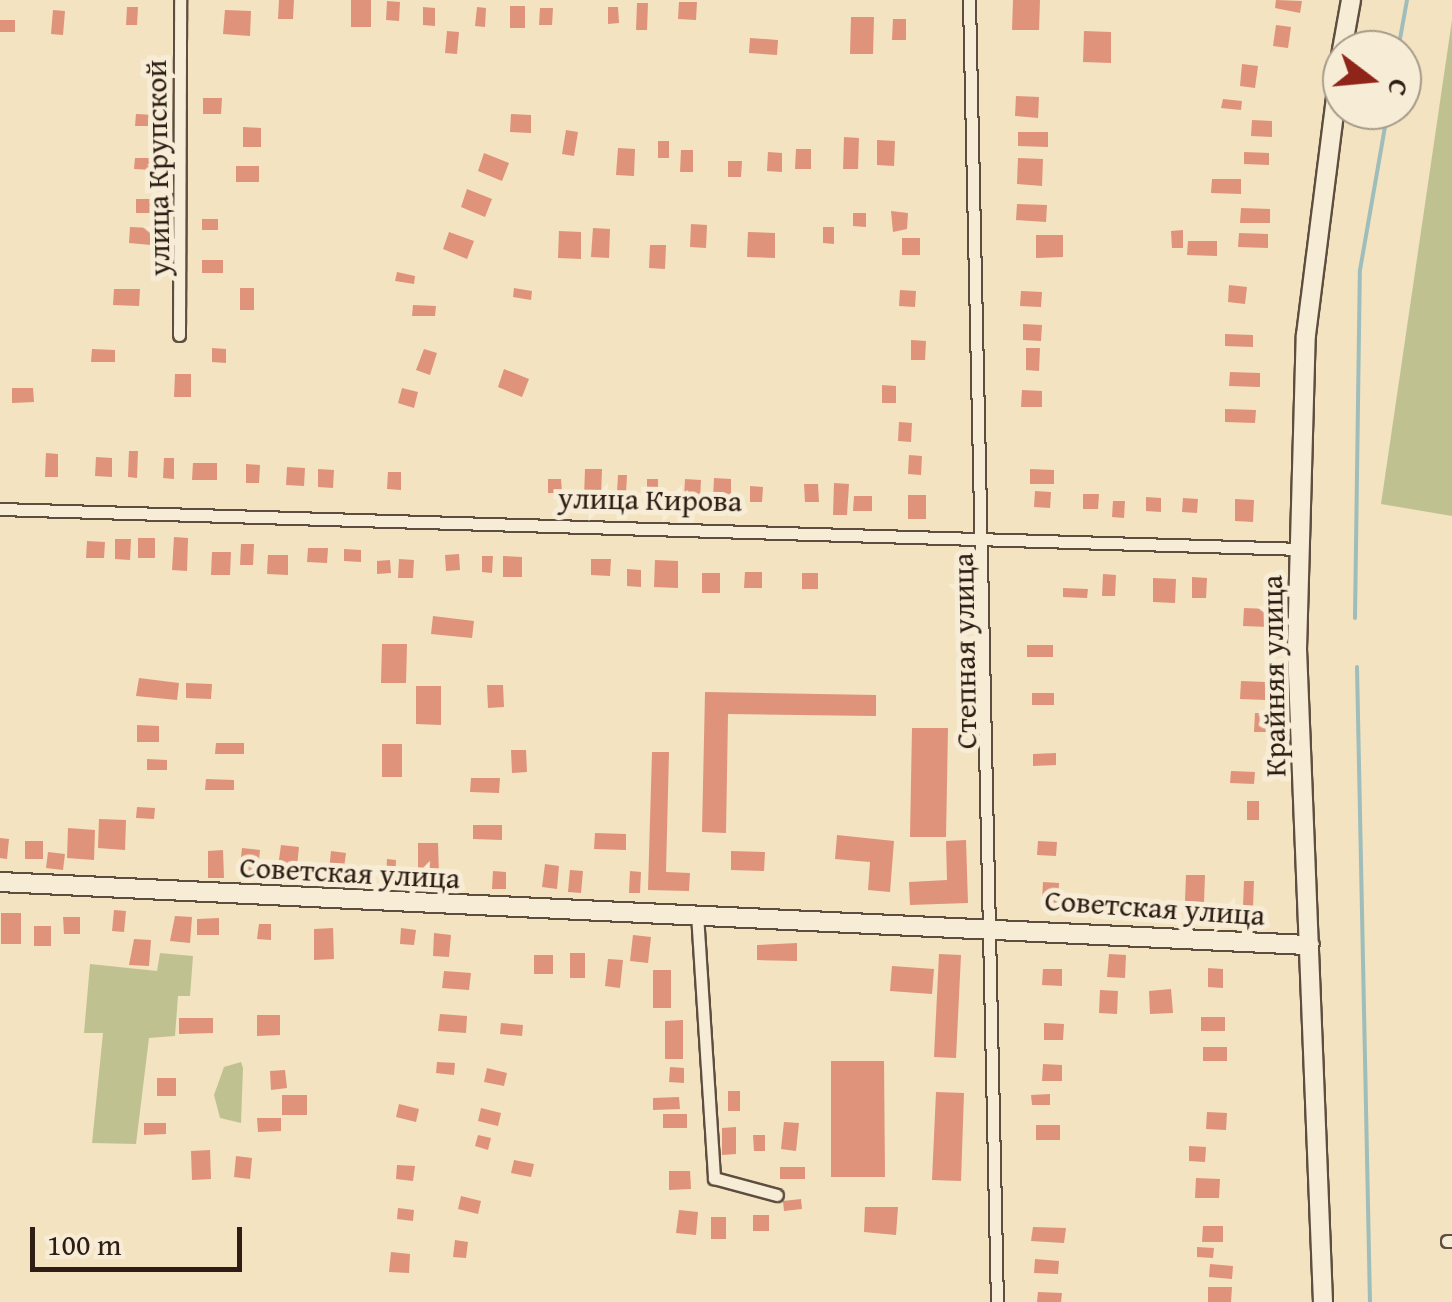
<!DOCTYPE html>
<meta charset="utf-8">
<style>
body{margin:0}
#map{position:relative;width:1452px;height:1302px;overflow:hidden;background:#f3e3c1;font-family:"Gentium Book Plus",serif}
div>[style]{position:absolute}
.green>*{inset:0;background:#bfc290}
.stream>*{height:4px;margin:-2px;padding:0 2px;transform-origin:2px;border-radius:2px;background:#9ebdbb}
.building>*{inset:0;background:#df937b}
.roads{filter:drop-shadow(2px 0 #5e4e3f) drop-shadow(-2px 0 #5e4e3f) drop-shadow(0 2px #5e4e3f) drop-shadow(0 -2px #5e4e3f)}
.street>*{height:11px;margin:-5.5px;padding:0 5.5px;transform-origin:5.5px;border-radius:5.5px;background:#f7edd7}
.secondary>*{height:18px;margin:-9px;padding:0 9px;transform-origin:9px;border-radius:9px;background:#f7edd7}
span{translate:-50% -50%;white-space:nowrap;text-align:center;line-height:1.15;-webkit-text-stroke:10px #f7edd7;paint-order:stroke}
.street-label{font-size:30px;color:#2d1d14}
.north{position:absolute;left:1322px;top:30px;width:100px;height:100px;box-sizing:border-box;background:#f7edd7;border:2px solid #a69a89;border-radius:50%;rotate:106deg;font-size:28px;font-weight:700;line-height:40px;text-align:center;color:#2d1d14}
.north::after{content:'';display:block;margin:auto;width:35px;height:45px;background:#8f2418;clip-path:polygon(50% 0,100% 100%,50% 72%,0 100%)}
.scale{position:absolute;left:30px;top:1227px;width:212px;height:45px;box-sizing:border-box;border:5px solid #2d1d14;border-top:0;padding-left:12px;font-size:30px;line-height:35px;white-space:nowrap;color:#2d1d14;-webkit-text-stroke:8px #f7edd7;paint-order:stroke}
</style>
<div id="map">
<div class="green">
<div style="clip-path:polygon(1452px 20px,1452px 516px,1381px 504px)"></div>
<div style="clip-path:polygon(160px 953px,193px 956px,190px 996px,178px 996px,175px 1036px,149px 1038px,136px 1144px,92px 1143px,103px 1033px,84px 1033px,90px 964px,157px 971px)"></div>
<div style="clip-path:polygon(241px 1062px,243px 1068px,241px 1123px,220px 1118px,214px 1095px,224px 1067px)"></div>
</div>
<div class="stream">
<div style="left:1398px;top:50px;width:51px;rotate:-79.8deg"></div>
<div style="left:1355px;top:618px;width:348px;rotate:-89.2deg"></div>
<div style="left:1360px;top:270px;width:162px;rotate:-80.1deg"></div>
<div style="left:1357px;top:667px;width:635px;rotate:88.83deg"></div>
</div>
<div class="building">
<div style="clip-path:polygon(279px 0,294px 0,293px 19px,278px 19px)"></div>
<div style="clip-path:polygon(351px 0,371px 0,371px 27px,351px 27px)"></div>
<div style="clip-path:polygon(1013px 0,1040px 0,1039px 30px,1012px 30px)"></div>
<div style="clip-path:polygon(1276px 0,1302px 1px,1300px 13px,1275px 8px)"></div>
<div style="clip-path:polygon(387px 1px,400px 2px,399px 21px,386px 20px)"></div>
<div style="clip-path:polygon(679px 2px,697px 2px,696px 20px,678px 19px)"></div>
<div style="clip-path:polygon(637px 3px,648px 3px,647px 30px,636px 30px)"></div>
<div style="clip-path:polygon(510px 6px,525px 6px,525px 28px,510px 28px)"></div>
<div style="clip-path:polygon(127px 7px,138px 7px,137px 25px,126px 25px)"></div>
<div style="clip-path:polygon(423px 7px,435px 8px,435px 26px,423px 25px)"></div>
<div style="clip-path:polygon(477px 7px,486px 8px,485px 27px,475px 26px)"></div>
<div style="clip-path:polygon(608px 7px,618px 7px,619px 23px,608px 24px)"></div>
<div style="clip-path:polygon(540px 8px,553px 8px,552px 25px,539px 25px)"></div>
<div style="clip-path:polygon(53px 10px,65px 11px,63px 35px,51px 34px)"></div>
<div style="clip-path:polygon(225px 10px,251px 11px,250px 36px,223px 34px)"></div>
<div style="clip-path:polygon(851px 17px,874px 17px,873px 54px,850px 54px)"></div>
<div style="clip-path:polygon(893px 19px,906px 19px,906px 40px,892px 40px)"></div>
<div style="clip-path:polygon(0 20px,15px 20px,15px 32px,0 32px)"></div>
<div style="clip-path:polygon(1276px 25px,1291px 27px,1288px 48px,1273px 46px)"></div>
<div style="clip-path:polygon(447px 31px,459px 32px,457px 54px,445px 53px)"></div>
<div style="clip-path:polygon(1084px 31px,1111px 32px,1111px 63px,1083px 62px)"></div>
<div style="clip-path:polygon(750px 38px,778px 40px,777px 55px,749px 53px)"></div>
<div style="clip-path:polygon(1242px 64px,1258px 66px,1255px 88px,1240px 86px)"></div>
<div style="clip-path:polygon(1016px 96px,1039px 97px,1038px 118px,1015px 116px)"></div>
<div style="clip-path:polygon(203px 98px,222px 98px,221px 114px,203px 114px)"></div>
<div style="clip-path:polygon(1223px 99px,1242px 101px,1241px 110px,1221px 108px)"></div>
<div style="clip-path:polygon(136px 114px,156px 115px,155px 126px,135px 126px)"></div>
<div style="clip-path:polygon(511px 114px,531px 115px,531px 133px,510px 132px)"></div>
<div style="clip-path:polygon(1252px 120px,1272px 121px,1272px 137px,1251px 136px)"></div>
<div style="clip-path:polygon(243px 127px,261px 128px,261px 147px,243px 147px)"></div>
<div style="clip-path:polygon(566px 130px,578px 132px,574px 156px,562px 154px)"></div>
<div style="clip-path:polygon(1018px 132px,1048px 132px,1048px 147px,1018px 146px)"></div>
<div style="clip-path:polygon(844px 137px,859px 138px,858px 169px,843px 169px)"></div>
<div style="clip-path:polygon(877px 140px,895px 141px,894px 166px,877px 165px)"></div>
<div style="clip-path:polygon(658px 141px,669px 141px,669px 158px,658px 158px)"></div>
<div style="clip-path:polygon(618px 148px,635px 149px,634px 176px,616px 175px)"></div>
<div style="clip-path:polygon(796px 149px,811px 149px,811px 169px,795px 169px)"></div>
<div style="clip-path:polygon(681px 150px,693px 150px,693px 172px,680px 172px)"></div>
<div style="clip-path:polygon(768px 152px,782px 153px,782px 172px,767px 171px)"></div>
<div style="clip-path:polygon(1244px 152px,1269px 153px,1269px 165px,1244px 164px)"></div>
<div style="clip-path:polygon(484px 153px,509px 163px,502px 181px,478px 171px)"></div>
<div style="clip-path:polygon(135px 158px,155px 158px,154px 170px,134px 169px)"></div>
<div style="clip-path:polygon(1018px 158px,1043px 159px,1042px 186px,1017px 184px)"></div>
<div style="clip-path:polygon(728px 161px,742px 161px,741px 177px,728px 177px)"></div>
<div style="clip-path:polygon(236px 166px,259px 166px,259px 182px,236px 182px)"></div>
<div style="clip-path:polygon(1212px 179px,1241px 179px,1241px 194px,1211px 193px)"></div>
<div style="clip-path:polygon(467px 189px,492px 199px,485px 217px,461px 207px)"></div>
<div style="clip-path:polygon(136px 199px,156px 199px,156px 213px,136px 213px)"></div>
<div style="clip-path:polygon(1017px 204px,1047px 205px,1046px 222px,1016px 220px)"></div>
<div style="clip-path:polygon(1241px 208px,1270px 209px,1270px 223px,1240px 223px)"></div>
<div style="clip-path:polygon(891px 211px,908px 213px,907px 229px,893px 232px)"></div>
<div style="clip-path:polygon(853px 213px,866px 213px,866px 227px,853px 226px)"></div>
<div style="clip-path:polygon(202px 219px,218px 219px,218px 230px,202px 230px)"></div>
<div style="clip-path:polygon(691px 224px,707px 225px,706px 248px,690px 247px)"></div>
<div style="clip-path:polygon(130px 227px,152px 228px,151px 245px,129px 243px)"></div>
<div style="clip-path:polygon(823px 227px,834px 227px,834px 244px,823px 243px)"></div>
<div style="clip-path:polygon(593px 228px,610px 229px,609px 258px,591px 257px)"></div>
<div style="clip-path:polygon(1183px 230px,1183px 248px,1172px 248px,1171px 231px)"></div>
<div style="clip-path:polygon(559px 231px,581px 232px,581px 259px,558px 258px)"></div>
<div style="clip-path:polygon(449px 232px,474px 241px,467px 259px,443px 249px)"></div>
<div style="clip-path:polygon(748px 232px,775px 233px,775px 258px,747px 257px)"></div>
<div style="clip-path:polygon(1239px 233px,1268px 234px,1268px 248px,1238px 247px)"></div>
<div style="clip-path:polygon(1036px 235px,1063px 235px,1063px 257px,1036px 258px)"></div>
<div style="clip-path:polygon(902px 238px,920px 238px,920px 255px,902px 255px)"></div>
<div style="clip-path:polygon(1188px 241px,1217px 241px,1217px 256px,1187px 255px)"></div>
<div style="clip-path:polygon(650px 245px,666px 245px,665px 269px,649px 268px)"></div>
<div style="clip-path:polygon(202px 260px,223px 260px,223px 273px,202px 273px)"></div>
<div style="clip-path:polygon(397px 272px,415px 276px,414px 284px,395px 281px)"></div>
<div style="clip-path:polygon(1229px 285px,1247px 287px,1245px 304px,1228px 302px)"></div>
<div style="clip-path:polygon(240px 288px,254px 288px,254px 310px,240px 310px)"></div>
<div style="clip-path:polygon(514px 288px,532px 291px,531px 300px,513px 297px)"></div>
<div style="clip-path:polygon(114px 289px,140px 289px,139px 306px,113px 305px)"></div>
<div style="clip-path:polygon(900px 290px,916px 291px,915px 307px,899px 306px)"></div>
<div style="clip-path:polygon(1021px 291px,1042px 292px,1041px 307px,1020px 306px)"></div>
<div style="clip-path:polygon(413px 305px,436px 306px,435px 316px,412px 316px)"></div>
<div style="clip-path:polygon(1023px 324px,1042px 325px,1041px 341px,1023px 340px)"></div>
<div style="clip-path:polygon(1225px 334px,1253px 335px,1253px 347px,1225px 346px)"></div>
<div style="clip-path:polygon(911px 340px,926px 341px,925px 360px,911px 360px)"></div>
<div style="clip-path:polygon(212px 348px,226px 349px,226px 363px,212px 362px)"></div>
<div style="clip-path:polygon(1026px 348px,1040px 348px,1039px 371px,1026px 370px)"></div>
<div style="clip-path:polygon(92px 349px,115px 350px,115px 362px,91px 362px)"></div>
<div style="clip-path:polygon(424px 349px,437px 353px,430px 375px,416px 370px)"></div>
<div style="clip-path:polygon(504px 369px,529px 379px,522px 397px,498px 387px)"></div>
<div style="clip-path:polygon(1230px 372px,1260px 373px,1260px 387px,1229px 386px)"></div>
<div style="clip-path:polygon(175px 374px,191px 374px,191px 397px,174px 397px)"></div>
<div style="clip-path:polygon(882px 385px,896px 386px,896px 403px,882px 403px)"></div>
<div style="clip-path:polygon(12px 388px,33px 388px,34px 402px,12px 403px)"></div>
<div style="clip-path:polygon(402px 388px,418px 392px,414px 408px,398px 403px)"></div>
<div style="clip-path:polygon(1022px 390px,1042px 391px,1042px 407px,1021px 407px)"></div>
<div style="clip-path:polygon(1225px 409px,1256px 410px,1255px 423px,1225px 422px)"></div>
<div style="clip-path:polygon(899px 422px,912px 423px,911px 442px,898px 441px)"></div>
<div style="clip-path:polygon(129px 451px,138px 451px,137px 478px,128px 477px)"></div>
<div style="clip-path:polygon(46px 453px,58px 454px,58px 477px,45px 477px)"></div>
<div style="clip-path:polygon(909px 455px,922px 456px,921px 475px,908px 474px)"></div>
<div style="clip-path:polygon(96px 457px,112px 458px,112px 477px,95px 476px)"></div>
<div style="clip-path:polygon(164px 458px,174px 458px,174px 479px,163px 478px)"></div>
<div style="clip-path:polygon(193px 463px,217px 463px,217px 480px,192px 480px)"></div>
<div style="clip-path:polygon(246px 464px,260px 465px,259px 483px,246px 483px)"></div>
<div style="clip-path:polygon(287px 467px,305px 468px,304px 486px,286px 485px)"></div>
<div style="clip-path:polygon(318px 469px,334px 470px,333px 488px,318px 487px)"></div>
<div style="clip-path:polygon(585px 469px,602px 469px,601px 497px,584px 497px)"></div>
<div style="clip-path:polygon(1030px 469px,1054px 470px,1054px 484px,1030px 484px)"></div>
<div style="clip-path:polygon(388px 472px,401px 472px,401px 490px,387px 489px)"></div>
<div style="clip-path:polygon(618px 475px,627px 475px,626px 493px,617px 493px)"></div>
<div style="clip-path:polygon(714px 478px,731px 479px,731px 499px,713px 498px)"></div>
<div style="clip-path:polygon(548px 479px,561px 479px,562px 493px,548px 493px)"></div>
<div style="clip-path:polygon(647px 479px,658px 479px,658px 496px,647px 496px)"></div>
<div style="clip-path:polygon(685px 479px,701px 480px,700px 500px,684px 499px)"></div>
<div style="clip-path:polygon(834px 483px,849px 484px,847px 515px,833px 515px)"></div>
<div style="clip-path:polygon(804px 484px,818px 484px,819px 502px,805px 502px)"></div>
<div style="clip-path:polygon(750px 486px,763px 487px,762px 502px,750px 502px)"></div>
<div style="clip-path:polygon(1035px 491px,1051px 492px,1050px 508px,1034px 507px)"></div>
<div style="clip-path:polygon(1083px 494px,1099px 494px,1098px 509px,1083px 509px)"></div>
<div style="clip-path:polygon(908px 495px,926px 495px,926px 519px,908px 519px)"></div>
<div style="clip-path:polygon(854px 496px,872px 496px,872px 511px,853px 511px)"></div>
<div style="clip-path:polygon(1146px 497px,1161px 498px,1161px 512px,1146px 511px)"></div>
<div style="clip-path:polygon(1183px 498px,1198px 499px,1197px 513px,1182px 512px)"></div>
<div style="clip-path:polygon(1235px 499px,1254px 500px,1253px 522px,1235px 521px)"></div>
<div style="clip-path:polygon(1113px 501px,1125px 501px,1124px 518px,1112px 517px)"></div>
<div style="clip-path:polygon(174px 537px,188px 538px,187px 571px,172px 570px)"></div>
<div style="clip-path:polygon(138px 538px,155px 538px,155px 558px,138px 558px)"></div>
<div style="clip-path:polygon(115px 539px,131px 539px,130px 560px,115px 559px)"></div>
<div style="clip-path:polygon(87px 541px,105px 542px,104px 558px,86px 558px)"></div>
<div style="clip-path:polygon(241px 544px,254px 544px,253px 565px,240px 565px)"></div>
<div style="clip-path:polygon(308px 548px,328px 548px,327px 563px,307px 562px)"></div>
<div style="clip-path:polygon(344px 549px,361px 550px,361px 562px,344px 561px)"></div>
<div style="clip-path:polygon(212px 552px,231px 552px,230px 575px,211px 575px)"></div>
<div style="clip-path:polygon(459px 554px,460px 570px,446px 571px,445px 555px)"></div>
<div style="clip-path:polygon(268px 555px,288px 555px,288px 575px,267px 574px)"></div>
<div style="clip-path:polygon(482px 556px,493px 556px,492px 573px,482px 572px)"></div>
<div style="clip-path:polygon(503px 556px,522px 557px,522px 577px,503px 577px)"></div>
<div style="clip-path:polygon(399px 559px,414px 560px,413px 578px,398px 578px)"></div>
<div style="clip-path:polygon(591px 559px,611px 559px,610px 576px,591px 575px)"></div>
<div style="clip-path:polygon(390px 560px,391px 573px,377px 574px,377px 561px)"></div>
<div style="clip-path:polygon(655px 560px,678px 561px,678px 588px,654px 587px)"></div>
<div style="clip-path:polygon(627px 569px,641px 570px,641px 587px,627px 586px)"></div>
<div style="clip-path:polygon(745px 572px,762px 572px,762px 588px,744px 588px)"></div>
<div style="clip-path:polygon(702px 573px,720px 573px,720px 593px,702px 593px)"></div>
<div style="clip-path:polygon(802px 573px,818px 573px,818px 589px,802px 589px)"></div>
<div style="clip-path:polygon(1103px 574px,1116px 575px,1115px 596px,1102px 596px)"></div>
<div style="clip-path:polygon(1192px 577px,1207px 578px,1206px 598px,1192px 598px)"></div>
<div style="clip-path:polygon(1153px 578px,1176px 579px,1175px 603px,1153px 602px)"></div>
<div style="clip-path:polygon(1063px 588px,1088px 589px,1087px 598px,1063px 597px)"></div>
<div style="clip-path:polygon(1244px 608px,1269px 609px,1269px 627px,1243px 626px)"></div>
<div style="clip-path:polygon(433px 616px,474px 621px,472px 638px,431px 634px)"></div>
<div style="clip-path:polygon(382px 644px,407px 644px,406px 683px,381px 683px)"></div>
<div style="clip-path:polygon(1027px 645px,1053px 645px,1053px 657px,1027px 657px)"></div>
<div style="clip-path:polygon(139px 678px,179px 683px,177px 700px,136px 696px)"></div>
<div style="clip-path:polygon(1241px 681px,1266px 682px,1266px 700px,1240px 699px)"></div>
<div style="clip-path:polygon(186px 683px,212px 684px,211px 699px,186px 698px)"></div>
<div style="clip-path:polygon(487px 685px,503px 685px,504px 707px,488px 708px)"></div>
<div style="clip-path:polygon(416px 686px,441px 686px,441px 725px,416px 724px)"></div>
<div style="clip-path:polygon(705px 692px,876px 695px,876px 716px,728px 714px,726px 833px,702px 832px)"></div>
<div style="clip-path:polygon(1032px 693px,1054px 693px,1054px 705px,1032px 705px)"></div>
<div style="clip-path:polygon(1255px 713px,1267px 713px,1266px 732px,1254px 732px)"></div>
<div style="clip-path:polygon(137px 725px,159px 726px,159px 742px,137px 742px)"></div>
<div style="clip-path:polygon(912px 728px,948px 728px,946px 837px,910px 837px)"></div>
<div style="clip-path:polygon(216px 743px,244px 743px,244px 754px,215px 754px)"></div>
<div style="clip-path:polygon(382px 744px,402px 744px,402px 777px,382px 777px)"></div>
<div style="clip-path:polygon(511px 750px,526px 750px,527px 772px,512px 773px)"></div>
<div style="clip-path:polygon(652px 752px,669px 752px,666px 872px,690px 873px,689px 891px,648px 890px)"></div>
<div style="clip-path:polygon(1056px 753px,1056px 765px,1033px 766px,1033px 754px)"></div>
<div style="clip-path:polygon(147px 759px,167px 760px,167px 770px,147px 770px)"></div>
<div style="clip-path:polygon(1231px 771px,1255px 772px,1254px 784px,1230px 783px)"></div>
<div style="clip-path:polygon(471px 778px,500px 778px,499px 793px,470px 792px)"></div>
<div style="clip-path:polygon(206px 779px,234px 780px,234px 790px,205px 790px)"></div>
<div style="clip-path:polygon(1247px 801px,1259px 801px,1259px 820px,1247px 820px)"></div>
<div style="clip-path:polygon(137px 807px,155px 808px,154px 819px,136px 818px)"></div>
<div style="clip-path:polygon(99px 819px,126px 820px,125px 850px,98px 848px)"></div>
<div style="clip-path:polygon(473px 825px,502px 825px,502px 840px,473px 839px)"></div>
<div style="clip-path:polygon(68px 828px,95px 830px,94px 860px,67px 858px)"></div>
<div style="clip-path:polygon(595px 833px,626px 834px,626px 850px,594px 849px)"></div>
<div style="clip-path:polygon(837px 835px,894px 841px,890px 892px,868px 890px,870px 862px,835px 859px)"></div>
<div style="clip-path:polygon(0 838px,9px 839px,7px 859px,0 858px)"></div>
<div style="clip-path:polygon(966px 840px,968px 903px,910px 905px,909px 882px,947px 880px,946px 841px)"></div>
<div style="clip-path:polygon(25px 841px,43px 841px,43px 859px,25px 859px)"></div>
<div style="clip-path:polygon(1038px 841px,1057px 842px,1056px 856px,1037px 855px)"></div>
<div style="clip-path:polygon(418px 843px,438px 843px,439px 876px,418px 876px)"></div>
<div style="clip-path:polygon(281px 845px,299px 847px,296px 876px,277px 874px)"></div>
<div style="clip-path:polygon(242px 848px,260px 850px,257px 879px,239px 877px)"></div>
<div style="clip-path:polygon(223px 850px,224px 878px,208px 878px,208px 851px)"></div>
<div style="clip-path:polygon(331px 851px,346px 853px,342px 882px,328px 880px)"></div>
<div style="clip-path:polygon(731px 851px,765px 852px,764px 871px,731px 870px)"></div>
<div style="clip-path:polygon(48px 852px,65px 854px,63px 870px,46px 868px)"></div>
<div style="clip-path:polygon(387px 859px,396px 860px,395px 881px,386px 881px)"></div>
<div style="clip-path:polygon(545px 864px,559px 866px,557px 889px,542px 887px)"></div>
<div style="clip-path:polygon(570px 870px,583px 871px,581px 893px,568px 892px)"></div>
<div style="clip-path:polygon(493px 871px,506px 872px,506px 889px,492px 889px)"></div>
<div style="clip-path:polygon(630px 871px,641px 872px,640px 893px,629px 893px)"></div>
<div style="clip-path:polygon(1186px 875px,1205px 875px,1204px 902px,1185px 901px)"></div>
<div style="clip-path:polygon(1244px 881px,1254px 881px,1253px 908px,1243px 907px)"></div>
<div style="clip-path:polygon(1043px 882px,1059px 883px,1058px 903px,1042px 902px)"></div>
<div style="clip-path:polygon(114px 910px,126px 911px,124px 932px,112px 931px)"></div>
<div style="clip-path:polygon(1px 913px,21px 913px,21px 944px,1px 944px)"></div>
<div style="clip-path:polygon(175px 916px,192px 917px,190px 943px,170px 941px)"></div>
<div style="clip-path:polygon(63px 917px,80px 917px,80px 934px,64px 934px)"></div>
<div style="clip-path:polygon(219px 918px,219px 935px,197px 935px,197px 919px)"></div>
<div style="clip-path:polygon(259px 924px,271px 924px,271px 940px,257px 939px)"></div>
<div style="clip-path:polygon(34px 926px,51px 926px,51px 946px,34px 946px)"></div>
<div style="clip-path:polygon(333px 928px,334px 959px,314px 960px,314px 929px)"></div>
<div style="clip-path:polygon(401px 928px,416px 930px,414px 945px,400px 944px)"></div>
<div style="clip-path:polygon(434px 933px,451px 935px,449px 957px,433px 956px)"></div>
<div style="clip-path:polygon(633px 935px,651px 937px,648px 963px,630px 961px)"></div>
<div style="clip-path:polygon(134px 939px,151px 940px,149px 966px,129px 965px)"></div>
<div style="clip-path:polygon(797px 943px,797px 961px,757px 960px,757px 945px)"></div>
<div style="clip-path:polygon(570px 953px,585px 953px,585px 978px,570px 978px)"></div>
<div style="clip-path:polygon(939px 954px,961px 955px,956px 1058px,934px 1057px)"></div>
<div style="clip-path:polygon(1109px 954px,1126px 955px,1125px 978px,1107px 977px)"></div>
<div style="clip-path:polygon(534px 955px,553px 955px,553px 974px,534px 974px)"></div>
<div style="clip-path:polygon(608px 959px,623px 960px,620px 988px,605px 986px)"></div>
<div style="clip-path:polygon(892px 966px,934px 969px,932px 994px,890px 991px)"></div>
<div style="clip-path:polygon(1208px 968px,1223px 969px,1223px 988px,1208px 987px)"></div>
<div style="clip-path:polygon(1043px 969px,1062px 969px,1062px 986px,1042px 985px)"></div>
<div style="clip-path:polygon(653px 970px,671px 970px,671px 1008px,653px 1008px)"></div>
<div style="clip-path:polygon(444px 971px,471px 973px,469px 990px,442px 988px)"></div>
<div style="clip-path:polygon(1171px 989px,1173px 1013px,1150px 1014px,1149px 991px)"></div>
<div style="clip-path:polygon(1100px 990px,1118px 991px,1117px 1014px,1099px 1013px)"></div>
<div style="clip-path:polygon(440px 1014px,467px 1016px,466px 1033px,438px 1031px)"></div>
<div style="clip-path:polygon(257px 1015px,280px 1015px,280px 1035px,257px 1036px)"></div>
<div style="clip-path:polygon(1201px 1017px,1225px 1017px,1225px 1031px,1201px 1031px)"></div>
<div style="clip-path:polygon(179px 1018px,213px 1018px,213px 1033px,179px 1034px)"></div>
<div style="clip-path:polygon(683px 1020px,683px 1059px,665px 1059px,665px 1021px)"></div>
<div style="clip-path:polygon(501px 1023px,523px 1025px,522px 1036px,500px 1034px)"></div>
<div style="clip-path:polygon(1044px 1023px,1064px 1024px,1063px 1040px,1044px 1040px)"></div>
<div style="clip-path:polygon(1203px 1047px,1227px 1047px,1227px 1061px,1203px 1061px)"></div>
<div style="clip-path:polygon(831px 1061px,884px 1061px,885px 1177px,831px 1177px)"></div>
<div style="clip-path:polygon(437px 1062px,455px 1063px,454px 1075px,436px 1073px)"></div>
<div style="clip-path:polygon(1043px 1064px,1062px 1065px,1062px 1081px,1042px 1081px)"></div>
<div style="clip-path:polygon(670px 1067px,684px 1068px,684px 1083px,669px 1082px)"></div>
<div style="clip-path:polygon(487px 1068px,507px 1073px,504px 1086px,484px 1082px)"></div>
<div style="clip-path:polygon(285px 1070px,287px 1088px,271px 1090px,270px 1071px)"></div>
<div style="clip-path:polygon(157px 1078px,176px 1078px,176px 1096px,157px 1096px)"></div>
<div style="clip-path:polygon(728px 1091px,740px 1091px,740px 1111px,728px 1111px)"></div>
<div style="clip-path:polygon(936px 1092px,964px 1093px,961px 1181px,932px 1180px)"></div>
<div style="clip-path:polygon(1050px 1094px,1050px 1105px,1032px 1105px,1031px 1095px)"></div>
<div style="clip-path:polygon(282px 1095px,307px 1095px,307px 1115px,282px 1115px)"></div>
<div style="clip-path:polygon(679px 1097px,680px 1109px,653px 1110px,653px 1098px)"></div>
<div style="clip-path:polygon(399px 1104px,419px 1109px,416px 1122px,396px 1117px)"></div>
<div style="clip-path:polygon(481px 1108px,501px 1113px,498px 1126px,478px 1121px)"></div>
<div style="clip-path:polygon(1207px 1112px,1227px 1113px,1226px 1130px,1206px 1129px)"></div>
<div style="clip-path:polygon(663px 1114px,687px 1114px,687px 1128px,663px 1128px)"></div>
<div style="clip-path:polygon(257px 1118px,281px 1118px,281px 1131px,258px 1132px)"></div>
<div style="clip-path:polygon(784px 1122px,799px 1123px,796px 1151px,781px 1149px)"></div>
<div style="clip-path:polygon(144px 1123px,166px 1123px,166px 1134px,144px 1135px)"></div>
<div style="clip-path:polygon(1036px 1125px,1060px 1125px,1060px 1140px,1036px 1140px)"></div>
<div style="clip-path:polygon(736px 1127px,736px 1154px,722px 1155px,722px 1128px)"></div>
<div style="clip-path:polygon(478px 1135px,491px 1138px,488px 1150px,475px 1146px)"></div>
<div style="clip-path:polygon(753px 1135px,765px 1135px,765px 1151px,754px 1151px)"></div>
<div style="clip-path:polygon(1189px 1146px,1206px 1147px,1205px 1162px,1189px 1161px)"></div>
<div style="clip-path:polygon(210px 1150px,211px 1179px,192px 1180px,191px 1151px)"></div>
<div style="clip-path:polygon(236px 1156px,252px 1158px,250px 1179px,234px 1177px)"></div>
<div style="clip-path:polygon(514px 1160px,534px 1164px,531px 1177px,511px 1173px)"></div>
<div style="clip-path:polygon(397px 1165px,415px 1166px,413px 1181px,396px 1179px)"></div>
<div style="clip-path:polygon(780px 1167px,805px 1167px,805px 1179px,780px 1179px)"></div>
<div style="clip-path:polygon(669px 1171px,690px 1171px,691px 1189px,669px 1190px)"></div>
<div style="clip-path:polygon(1196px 1178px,1220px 1179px,1219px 1198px,1195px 1198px)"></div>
<div style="clip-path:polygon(461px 1196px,481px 1201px,478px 1214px,458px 1209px)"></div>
<div style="clip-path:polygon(801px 1199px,802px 1209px,784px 1211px,783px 1201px)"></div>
<div style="clip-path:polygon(865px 1207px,898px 1207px,896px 1235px,864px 1232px)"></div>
<div style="clip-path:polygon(398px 1208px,414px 1210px,413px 1221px,397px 1219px)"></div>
<div style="clip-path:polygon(679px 1210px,698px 1212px,696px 1235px,676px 1233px)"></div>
<div style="clip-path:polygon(753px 1215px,769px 1215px,769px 1231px,753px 1231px)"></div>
<div style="clip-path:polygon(711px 1217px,726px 1217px,726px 1239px,711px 1239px)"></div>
<div style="clip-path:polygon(1203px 1226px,1223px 1226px,1223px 1242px,1202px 1242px)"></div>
<div style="clip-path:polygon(1033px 1227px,1066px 1228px,1064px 1243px,1031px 1241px)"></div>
<div style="clip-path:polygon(455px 1240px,468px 1242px,466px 1258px,453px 1257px)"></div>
<div style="clip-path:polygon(1197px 1247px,1214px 1248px,1213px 1258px,1197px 1257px)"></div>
<div style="clip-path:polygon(391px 1252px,410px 1254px,409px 1273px,389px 1272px)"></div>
<div style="clip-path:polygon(1035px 1259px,1059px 1261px,1058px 1274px,1034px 1273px)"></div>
<div style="clip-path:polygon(1210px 1264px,1233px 1266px,1232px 1279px,1209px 1277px)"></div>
<div style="clip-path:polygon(1208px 1287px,1232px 1287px,1231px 1302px,1208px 1302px)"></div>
<div style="clip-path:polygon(1038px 1292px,1062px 1293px,1061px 1302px,1037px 1302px)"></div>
</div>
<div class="roads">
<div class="street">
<div style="left:969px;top:0;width:1302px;rotate:88.77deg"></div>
<div style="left:179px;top:335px;width:335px;rotate:-89.8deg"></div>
<div style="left:0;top:509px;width:1300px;rotate:1.76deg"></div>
<div style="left:697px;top:914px;width:265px;rotate:86.3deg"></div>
<div style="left:714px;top:1178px;width:65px;rotate:15.1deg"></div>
<div style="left:1447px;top:1241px;width:5px"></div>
</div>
<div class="secondary">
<div style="left:1342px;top:50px;width:51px;rotate:-79.8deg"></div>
<div style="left:0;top:882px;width:1311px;rotate:2.76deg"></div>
<div style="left:1323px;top:1302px;width:654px;rotate:-92.28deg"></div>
<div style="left:1297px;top:649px;width:314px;rotate:-88.4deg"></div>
<div style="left:1306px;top:335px;width:286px;rotate:-82.8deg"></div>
</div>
</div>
<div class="street-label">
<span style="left:157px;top:168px;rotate:-91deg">улица Крупской</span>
<span style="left:650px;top:499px;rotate:1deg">улица Кирова</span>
<span style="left:964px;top:651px;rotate:-91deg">Степная улица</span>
<span style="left:1273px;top:676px;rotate:-91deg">Крайняя улица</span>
<span style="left:350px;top:872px;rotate:3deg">Советская улица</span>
<span style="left:1155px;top:907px;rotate:4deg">Советская улица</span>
</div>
<div class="north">С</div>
<div class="scale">100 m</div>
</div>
